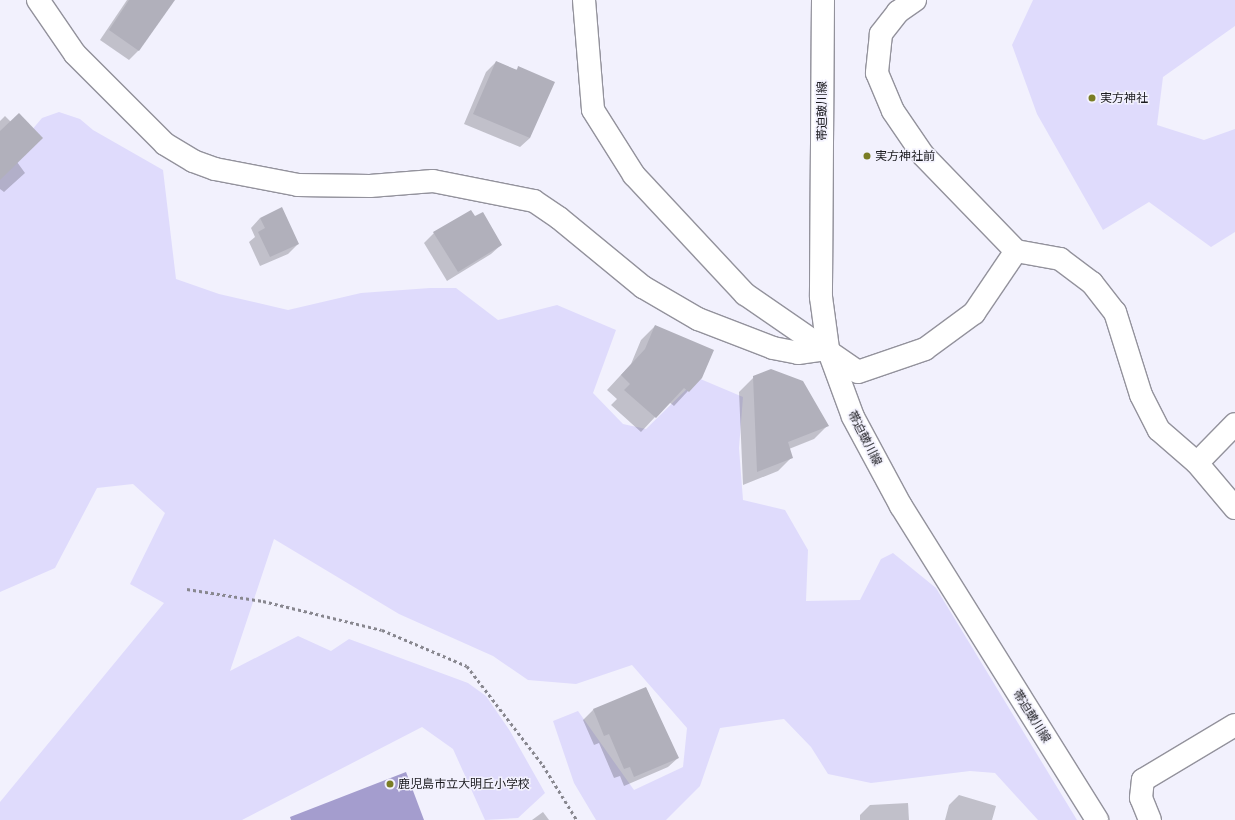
<!DOCTYPE html>
<meta charset="utf-8">
<style>
body{margin:0}
#map{position:relative;width:1235px;height:820px;overflow:hidden;background:#f2f1fd;font-family:"Noto Serif","Noto Sans JP",serif}
div>[style]{position:absolute}
.green>*{inset:0;background:#dfdbfc}
.water>*{inset:0;background:#a49dce}
.shadow>*{inset:0;background:#0003}
.building>*{inset:0;background:#b1b0bb}
.path>*{height:2.5px;margin-top:-1.25px;transform-origin:0;background:repeating-linear-gradient(90deg,#88878f 0 3px,transparent 0 6px)}
.roads{filter:drop-shadow(1px 0 #93929c) drop-shadow(-1px 0 #93929c) drop-shadow(0 1px #93929c) drop-shadow(0 -1px #93929c)}
.minor>*{height:22px;margin:-11px;padding:0 11px;transform-origin:11px;border-radius:11px;background:#fff}
.dots>*{width:11px;height:11px;translate:-50% -50%;box-sizing:border-box;border:2px solid #f2f1fd;border-radius:50%}
span{translate:-50% -50%;white-space:nowrap;text-align:center;line-height:1.15;-webkit-text-stroke:3px #f2f1fd;paint-order:stroke}
.poi-label{font-size:12px;color:#1b1b1f}
.left{translate:0 -50%;text-align:left}
.street-label{font-size:12px;color:#1b1b1f}
</style>
<div id="map">
<div class="green">
<div style="clip-path:polygon(1033px 0,1235px 0,1235px 26px,1163px 77px,1157px 125px,1204px 140px,1235px 129px,1235px 232px,1211px 247px,1149px 202px,1103px 230px,1037px 114px,1012px 45px)"></div>
<div style="clip-path:polygon(59px 112px,80px 119px,93px 130px,163px 170px,176px 279px,219px 294px,288px 310px,361px 293px,430px 288px,456px 288px,498px 320px,557px 305px,616px 330px,593px 393px,623px 424px,646px 429px,698px 378px,743px 397px,739px 448px,743px 500px,785px 510px,808px 550px,806px 601px,860px 600px,881px 559px,893px 553px,936px 588px,1077px 820px,1038px 820px,995px 773px,970px 771px,871px 783px,828px 774px,811px 747px,784px 719px,720px 728px,700px 786px,666px 820px,596px 820px,574px 783px,553px 721px,578px 711px,634px 790px,683px 767px,687px 728px,632px 665px,576px 684px,528px 680px,493px 656px,399px 614px,274px 539px,230px 671px,298px 636px,331px 651px,349px 639px,468px 683px,486px 696px,510px 731px,545px 793px,518px 818px,485px 820px,453px 749px,422px 727px,242px 820px,0 820px,0 802px,164px 603px,130px 584px,165px 513px,133px 484px,97px 488px,55px 568px,0 592px,0 147px,25px 138px,42px 118px)"></div>
</div>
<div class="water">
<div style="clip-path:polygon(406px 772px,424px 820px,291px 820px,290px 817px)"></div>
</div>
<div class="shadow">
<div style="clip-path:polygon(127px 0,164px 0,139px 50px,129px 60px,100px 40px)"></div>
<div style="clip-path:polygon(496px 62px,516px 70px,519px 67px,530px 138px,520px 147px,464px 124px,486px 72px)"></div>
<div style="clip-path:polygon(5px 116px,11px 122px,17px 162px,25px 173px,4px 192px,0 189px,0 121px)"></div>
<div style="clip-path:polygon(260px 218px,298px 244px,288px 254px,260px 266px,249px 242px,255px 237px,251px 228px)"></div>
<div style="clip-path:polygon(434px 233px,501px 245px,491px 254px,447px 281px,424px 243px)"></div>
<div style="clip-path:polygon(655px 326px,701px 377px,674px 406px,669px 402px,641px 432px,611px 405px,617px 399px,607px 390px,631px 364px,641px 340px)"></div>
<div style="clip-path:polygon(754px 377px,828px 425px,814px 439px,789px 449px,792px 457px,778px 471px,743px 485px,739px 392px)"></div>
<div style="clip-path:polygon(646px 688px,678px 758px,668px 767px,624px 786px,620px 776px,614px 778px,599px 743px,594px 745px,583px 720px,593px 710px)"></div>
<div style="clip-path:polygon(959px 795px,996px 806px,992px 820px,938px 820px,945px 820px,949px 805px)"></div>
<div style="clip-path:polygon(908px 803px,909px 820px,860px 820px,860px 815px,870px 805px)"></div>
<div style="clip-path:polygon(543px 812px,549px 820px,532px 820px)"></div>
</div>
<div class="building">
<div style="clip-path:polygon(129px 0,175px 0,139px 51px,109px 30px)"></div>
<div style="clip-path:polygon(496px 61px,517px 70px,518px 66px,555px 82px,530px 138px,473px 114px)"></div>
<div style="clip-path:polygon(19px 113px,43px 138px,0 180px,0 131px)"></div>
<div style="clip-path:polygon(282px 207px,299px 244px,270px 257px,258px 232px,265px 228px,260px 218px)"></div>
<div style="clip-path:polygon(471px 210px,475px 216px,483px 212px,502px 245px,458px 272px,433px 232px)"></div>
<div style="clip-path:polygon(655px 325px,714px 350px,702px 378px,689px 392px,684px 388px,656px 418px,624px 390px,630px 384px,621px 375px,645px 349px)"></div>
<div style="clip-path:polygon(771px 369px,803px 381px,829px 426px,788px 442px,793px 458px,757px 472px,753px 376px)"></div>
<div style="clip-path:polygon(646px 687px,679px 758px,634px 777px,630px 767px,624px 769px,609px 734px,604px 736px,593px 709px)"></div>
</div>
<div class="path">
<div style="left:187px;top:589px;width:77px;rotate:9deg"></div>
<div style="left:263px;top:601px;width:122px;rotate:13.7deg"></div>
<div style="left:382px;top:630px;width:92px;rotate:23deg"></div>
<div style="left:467px;top:666px;width:125px;rotate:52.5deg"></div>
<div style="left:543px;top:765px;width:65px;rotate:58.3deg"></div>
</div>
<div class="roads">
<div class="minor">
<div style="left:38px;top:0;width:65px;rotate:55.6deg"></div>
<div style="left:75px;top:54px;width:127px;rotate:45deg"></div>
<div style="left:165px;top:144px;width:33px;rotate:31deg"></div>
<div style="left:193px;top:161px;width:23px;rotate:20deg"></div>
<div style="left:215px;top:169px;width:85px;rotate:10.9deg"></div>
<div style="left:298px;top:185px;width:72px;rotate:0.8deg"></div>
<div style="left:370px;top:186px;width:63px;rotate:-4.5deg"></div>
<div style="left:433px;top:181px;width:103px;rotate:11.2deg"></div>
<div style="left:534px;top:201px;width:30px;rotate:34deg"></div>
<div style="left:559px;top:218px;width:109px;rotate:39.4deg"></div>
<div style="left:643px;top:287px;width:64px;rotate:30.2deg"></div>
<div style="left:698px;top:319px;width:80px;rotate:21.1deg"></div>
<div style="left:773px;top:348px;width:25px;rotate:11deg"></div>
<div style="left:798px;top:353px;width:30px;rotate:-8deg"></div>
<div style="left:584px;top:0;width:110px;rotate:85.3deg"></div>
<div style="left:593px;top:110px;width:77px;rotate:57.8deg"></div>
<div style="left:634px;top:175px;width:163px;rotate:47deg"></div>
<div style="left:745px;top:294px;width:137px;rotate:34.6deg"></div>
<div style="left:858px;top:372px;width:71px;rotate:-18.9deg"></div>
<div style="left:925px;top:349px;width:61px;rotate:-36.3deg"></div>
<div style="left:974px;top:313px;width:75px;rotate:-55.9deg"></div>
<div style="left:823px;top:0;width:297px;rotate:90.4deg"></div>
<div style="left:821px;top:297px;width:52px;rotate:82.3deg"></div>
<div style="left:828px;top:349px;width:72px;rotate:69.8deg"></div>
<div style="left:853px;top:417px;width:101px;rotate:61.7deg"></div>
<div style="left:901px;top:506px;width:370px;rotate:58deg"></div>
<div style="left:915px;top:0;width:21px;rotate:145deg"></div>
<div style="left:898px;top:12px;width:28px;rotate:128deg"></div>
<div style="left:881px;top:34px;width:39px;rotate:96deg"></div>
<div style="left:877px;top:73px;width:41px;rotate:67.2deg"></div>
<div style="left:893px;top:111px;width:53px;rotate:55.7deg"></div>
<div style="left:923px;top:155px;width:134px;rotate:45.9deg"></div>
<div style="left:1016px;top:251px;width:45px;rotate:10.3deg"></div>
<div style="left:1060px;top:259px;width:40px;rotate:37deg"></div>
<div style="left:1092px;top:283px;width:37px;rotate:52deg"></div>
<div style="left:1115px;top:312px;width:87px;rotate:72.6deg"></div>
<div style="left:1141px;top:395px;width:39px;rotate:63deg"></div>
<div style="left:1159px;top:430px;width:50px;rotate:41deg"></div>
<div style="left:1197px;top:463px;width:59px;rotate:49.8deg"></div>
<div style="left:1197px;top:463px;width:54px;rotate:-45.7deg"></div>
<div style="left:1150px;top:820px;width:24px;rotate:-112deg"></div>
<div style="left:1141px;top:798px;width:18px;rotate:-84deg"></div>
<div style="left:1143px;top:780px;width:107px;rotate:-30.9deg"></div>
</div>
</div>
<div class="dots">
<div style="left:1092px;top:98px;background:#7a7d25"></div>
<div style="left:867px;top:156px;background:#7a7d25"></div>
<div style="left:390px;top:784px;background:#7a7d25"></div>
</div>
<div class="poi-label">
<span class="left" style="left:1100px;top:98px">実方神社</span>
<span class="left" style="left:875px;top:156px">実方神社前</span>
<span class="left" style="left:398px;top:784px">鹿児島市立大明丘小学校</span>
</div>
<div class="street-label">
<span style="left:822px;top:111px;rotate:-90deg">帯迫皷川線</span>
<span style="left:865px;top:438px;rotate:63deg">帯迫皷川線</span>
<span style="left:1032px;top:716px;rotate:58deg">帯迫皷川線</span>
</div>
</div>
